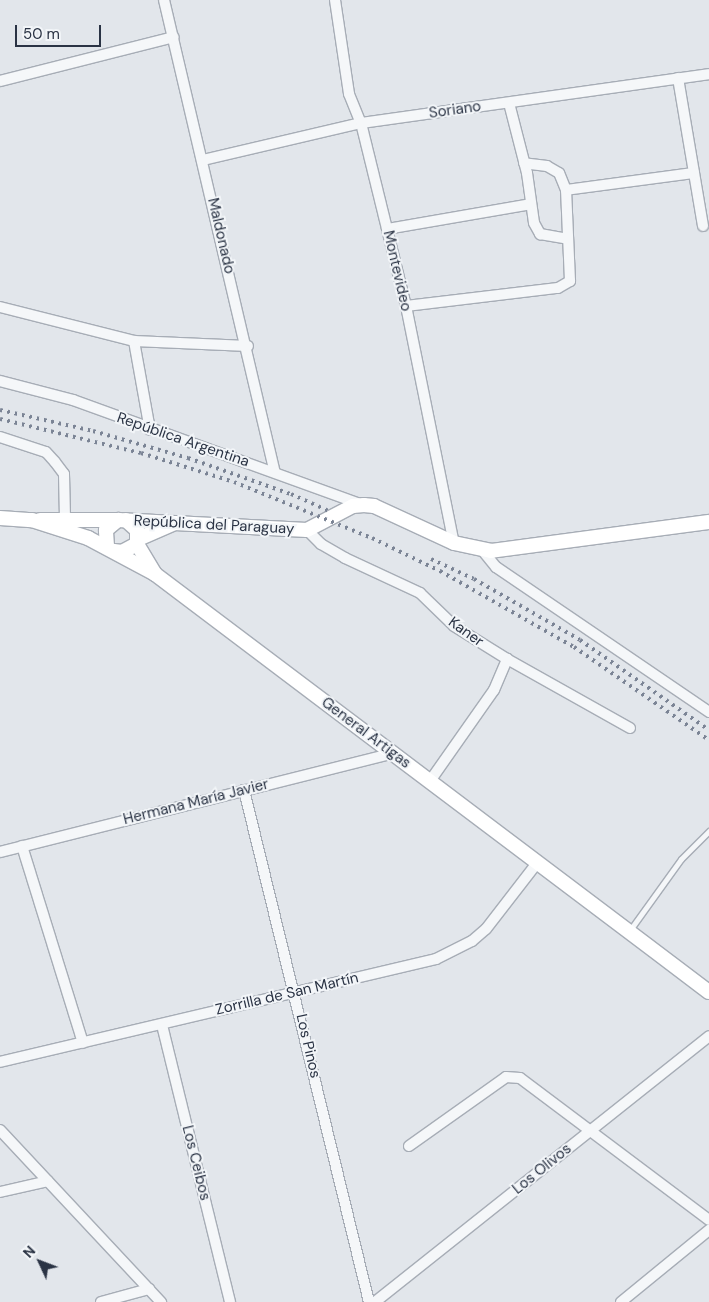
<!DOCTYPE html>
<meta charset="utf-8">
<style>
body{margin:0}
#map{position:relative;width:709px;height:1302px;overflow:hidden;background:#e2e6eb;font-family:"DM Sans",sans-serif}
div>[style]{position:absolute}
.roads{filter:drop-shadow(1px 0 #a7adb6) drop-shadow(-1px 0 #a7adb6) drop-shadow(0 1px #a7adb6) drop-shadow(0 -1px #a7adb6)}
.lane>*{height:5px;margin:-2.5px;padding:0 2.5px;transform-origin:2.5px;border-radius:2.5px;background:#f5f7f9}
.street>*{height:10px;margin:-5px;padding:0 5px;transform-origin:5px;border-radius:5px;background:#f5f7f9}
.secondary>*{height:14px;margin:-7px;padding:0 7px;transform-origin:7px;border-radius:7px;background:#fff}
.rail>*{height:4px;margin-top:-2px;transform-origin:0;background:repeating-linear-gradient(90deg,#7b8495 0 2.5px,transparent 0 7.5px)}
span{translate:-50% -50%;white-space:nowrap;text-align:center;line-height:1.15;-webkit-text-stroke:4px #f2f5f8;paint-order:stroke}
.street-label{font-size:15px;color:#2a3344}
.north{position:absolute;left:15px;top:1237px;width:50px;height:50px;-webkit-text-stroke:4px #f2f5f8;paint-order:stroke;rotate:313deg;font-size:14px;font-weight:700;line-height:20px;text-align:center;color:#2a3344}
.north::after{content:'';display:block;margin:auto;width:18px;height:22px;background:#2a3344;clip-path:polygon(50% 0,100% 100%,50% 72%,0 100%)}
.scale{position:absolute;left:15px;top:25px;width:86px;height:22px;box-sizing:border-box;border:2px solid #2a3344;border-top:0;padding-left:6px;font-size:15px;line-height:18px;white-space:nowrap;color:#2a3344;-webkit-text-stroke:4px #f2f5f8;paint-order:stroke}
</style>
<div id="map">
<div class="roads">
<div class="lane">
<div style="left:630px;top:930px;width:87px;rotate:-54.3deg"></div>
<div style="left:681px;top:859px;width:40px;rotate:-45deg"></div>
</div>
<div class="street">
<div style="left:164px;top:0;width:485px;rotate:76.8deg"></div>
<div style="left:335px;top:0;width:95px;rotate:81.5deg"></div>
<div style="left:349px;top:94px;width:31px;rotate:68deg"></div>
<div style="left:361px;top:123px;width:188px;rotate:76.2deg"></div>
<div style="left:406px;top:306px;width:242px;rotate:78.6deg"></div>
<div style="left:678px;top:78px;width:150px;rotate:80.4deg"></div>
<div style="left:0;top:81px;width:179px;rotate:-14.2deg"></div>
<div style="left:509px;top:103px;width:72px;rotate:75.6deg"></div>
<div style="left:527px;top:173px;width:50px;rotate:82deg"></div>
<div style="left:534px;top:223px;width:13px;rotate:61deg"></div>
<div style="left:540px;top:234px;width:27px;rotate:10deg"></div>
<div style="left:203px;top:160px;width:162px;rotate:-13.2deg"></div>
<div style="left:361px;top:123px;width:351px;rotate:-8deg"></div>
<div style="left:566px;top:190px;width:129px;rotate:-7.6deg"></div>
<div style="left:387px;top:229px;width:146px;rotate:-9.8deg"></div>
<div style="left:406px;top:306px;width:153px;rotate:-6.8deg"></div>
<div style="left:558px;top:288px;width:14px;rotate:-30deg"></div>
<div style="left:570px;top:281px;width:91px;rotate:-92.5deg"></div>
<div style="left:566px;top:190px;width:18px;rotate:-112deg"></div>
<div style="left:559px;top:173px;width:14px;rotate:-150deg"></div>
<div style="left:547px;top:166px;width:23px;rotate:-173deg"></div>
<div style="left:0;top:307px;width:138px;rotate:14.2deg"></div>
<div style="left:134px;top:341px;width:114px;rotate:2.5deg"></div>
<div style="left:134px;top:341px;width:90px;rotate:79.8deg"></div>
<div style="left:0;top:381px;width:75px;rotate:14.6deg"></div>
<div style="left:73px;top:400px;width:308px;rotate:19.9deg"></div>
<div style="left:0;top:437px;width:48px;rotate:18.1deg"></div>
<div style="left:46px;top:452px;width:13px;rotate:48deg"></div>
<div style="left:55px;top:462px;width:15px;rotate:53deg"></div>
<div style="left:64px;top:474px;width:44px;rotate:88.7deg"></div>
<div style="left:307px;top:530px;width:20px;rotate:45deg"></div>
<div style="left:321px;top:544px;width:28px;rotate:30deg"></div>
<div style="left:345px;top:558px;width:83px;rotate:25deg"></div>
<div style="left:420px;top:593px;width:47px;rotate:44.1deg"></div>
<div style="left:454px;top:626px;width:62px;rotate:31.9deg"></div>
<div style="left:507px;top:659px;width:141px;rotate:29.3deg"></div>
<div style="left:483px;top:551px;width:21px;rotate:51deg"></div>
<div style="left:496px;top:567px;width:258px;rotate:34.2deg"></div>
<div style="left:430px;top:781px;width:111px;rotate:-54.9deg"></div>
<div style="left:494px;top:690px;width:34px;rotate:-67deg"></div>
<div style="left:244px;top:790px;width:527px;rotate:76.28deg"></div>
<div style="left:22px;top:846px;width:206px;rotate:72.8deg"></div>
<div style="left:0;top:852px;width:405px;rotate:-14.1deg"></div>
<div style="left:162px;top:1025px;width:285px;rotate:76.2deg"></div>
<div style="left:0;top:1062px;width:448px;rotate:-13.3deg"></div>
<div style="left:436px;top:959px;width:40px;rotate:-26.6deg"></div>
<div style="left:472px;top:941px;width:18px;rotate:-41deg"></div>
<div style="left:486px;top:929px;width:83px;rotate:-52.3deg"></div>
<div style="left:0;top:1130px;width:236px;rotate:46.9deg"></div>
<div style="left:409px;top:1146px;width:119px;rotate:-35.4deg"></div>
<div style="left:506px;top:1077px;width:14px;rotate:4deg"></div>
<div style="left:520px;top:1078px;width:236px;rotate:36.9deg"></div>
<div style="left:0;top:1192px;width:49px;rotate:-12.9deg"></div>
<div style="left:101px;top:1302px;width:50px;rotate:-15.2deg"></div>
<div style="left:375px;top:1302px;width:427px;rotate:-38.5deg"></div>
<div style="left:621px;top:1302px;width:114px;rotate:-39.3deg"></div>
</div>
<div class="secondary">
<div style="left:0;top:518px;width:32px;rotate:4deg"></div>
<div style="left:32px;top:520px;width:59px;rotate:17.8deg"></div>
<div style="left:88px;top:538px;width:76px;rotate:28.2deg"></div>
<div style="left:155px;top:574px;width:694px;rotate:37.04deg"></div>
<div style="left:40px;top:520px;width:78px"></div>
<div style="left:118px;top:520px;width:189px;rotate:3deg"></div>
<div style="left:307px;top:530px;width:52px;rotate:-27.6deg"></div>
<div style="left:353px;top:506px;width:11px;rotate:-5deg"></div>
<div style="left:364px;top:505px;width:10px;rotate:6deg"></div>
<div style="left:374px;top:506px;width:88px;rotate:24.8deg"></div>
<div style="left:454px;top:543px;width:38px;rotate:12deg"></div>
<div style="left:491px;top:551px;width:220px;rotate:-7.6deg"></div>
<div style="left:138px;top:539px;width:40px;rotate:-23.4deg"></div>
<div style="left:137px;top:544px;width:35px;rotate:59deg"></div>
<div style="left:107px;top:546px;width:16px;rotate:-94deg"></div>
<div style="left:106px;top:530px;width:16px;rotate:-40deg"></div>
<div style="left:114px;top:551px;width:8px;rotate:7deg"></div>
<div style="left:122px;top:552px;width:17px;rotate:-28deg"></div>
<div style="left:137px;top:544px;width:14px;rotate:-90deg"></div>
<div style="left:137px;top:530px;width:15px;rotate:-138deg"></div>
</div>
</div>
<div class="rail">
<div style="left:0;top:410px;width:95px;rotate:12.7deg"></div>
<div style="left:93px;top:431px;width:99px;rotate:15.9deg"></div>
<div style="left:188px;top:458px;width:109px;rotate:19.3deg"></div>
<div style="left:291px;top:494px;width:44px;rotate:24.2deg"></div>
<div style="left:0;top:419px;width:145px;rotate:13.6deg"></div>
<div style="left:141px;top:453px;width:97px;rotate:17.3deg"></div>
<div style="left:234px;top:482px;width:149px;rotate:22.1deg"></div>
<div style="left:372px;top:538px;width:76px;rotate:25.9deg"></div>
<div style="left:440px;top:571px;width:154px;rotate:29.6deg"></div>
<div style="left:574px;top:647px;width:164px;rotate:34.6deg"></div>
<div style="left:431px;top:559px;width:47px;rotate:24.9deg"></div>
<div style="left:474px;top:579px;width:122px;rotate:29.9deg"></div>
<div style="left:580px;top:640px;width:157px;rotate:34.9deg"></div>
</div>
<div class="street-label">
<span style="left:455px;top:110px;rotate:-8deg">Soriano</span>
<span style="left:221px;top:236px;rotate:77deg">Maldonado</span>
<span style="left:397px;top:271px;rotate:77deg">Montevideo</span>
<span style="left:183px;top:440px;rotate:19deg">República Argentina</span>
<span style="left:214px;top:525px;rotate:3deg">República del Paraguay</span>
<span style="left:466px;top:632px;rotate:36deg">Kaner</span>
<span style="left:366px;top:733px;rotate:37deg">General Artigas</span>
<span style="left:196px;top:802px;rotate:-14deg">Hermana María Javier</span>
<span style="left:287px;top:994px;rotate:-13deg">Zorrilla de San Martín</span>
<span style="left:308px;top:1046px;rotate:77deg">Los Pinos</span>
<span style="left:196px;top:1163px;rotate:76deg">Los Ceibos</span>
<span style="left:542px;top:1169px;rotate:-39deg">Los Olivos</span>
</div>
<div class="north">N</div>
<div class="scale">50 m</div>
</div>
